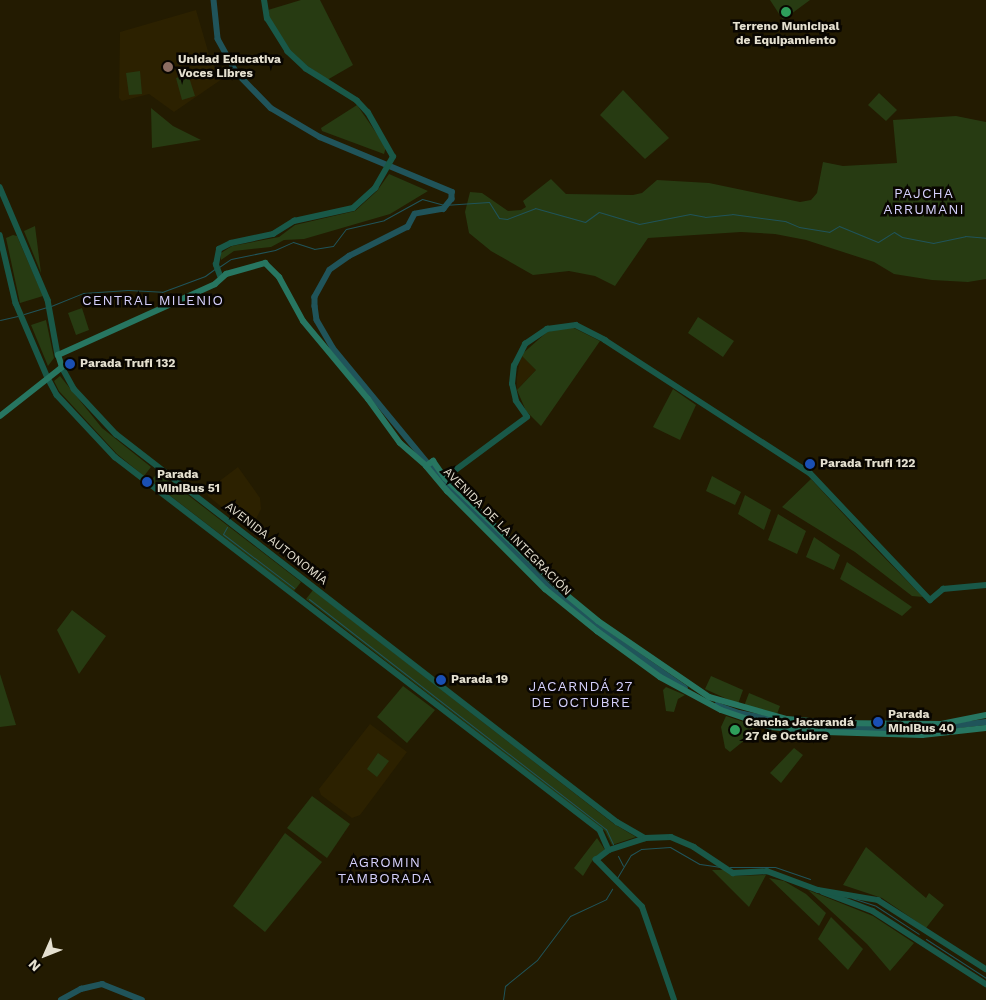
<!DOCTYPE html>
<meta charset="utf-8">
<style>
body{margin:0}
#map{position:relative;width:986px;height:1000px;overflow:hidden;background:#231b01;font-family:"Work Sans",sans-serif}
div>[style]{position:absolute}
.built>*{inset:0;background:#2c2100}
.green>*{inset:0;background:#273b12}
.stream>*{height:1px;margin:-0.5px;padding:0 0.5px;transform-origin:0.5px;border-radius:0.5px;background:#20545a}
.canal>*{height:5.5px;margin:-2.75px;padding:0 2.75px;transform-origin:2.75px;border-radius:2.75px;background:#20545a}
.tertiary>*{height:5.5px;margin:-2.75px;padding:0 2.75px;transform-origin:2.75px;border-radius:2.75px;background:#195848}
.secondary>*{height:6px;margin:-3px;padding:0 3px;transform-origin:3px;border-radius:3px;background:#277661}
.dots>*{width:14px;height:14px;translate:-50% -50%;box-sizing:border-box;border:2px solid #090601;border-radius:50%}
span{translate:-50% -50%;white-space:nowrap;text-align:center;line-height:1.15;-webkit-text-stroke:5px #090601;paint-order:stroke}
.poi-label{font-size:12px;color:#e5e0d0;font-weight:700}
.left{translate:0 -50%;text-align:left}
.street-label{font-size:12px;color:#e5e0d0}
.neighbourhood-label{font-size:14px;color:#d5d0fc;letter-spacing:1px}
.north{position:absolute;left:20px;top:930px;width:50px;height:50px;-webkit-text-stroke:4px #090601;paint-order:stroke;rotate:226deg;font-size:14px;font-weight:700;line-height:20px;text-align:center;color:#e5e0d0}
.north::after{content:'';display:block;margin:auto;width:18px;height:22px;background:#e5e0d0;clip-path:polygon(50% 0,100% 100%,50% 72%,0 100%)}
</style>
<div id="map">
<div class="built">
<div style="clip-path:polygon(196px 10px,210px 58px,222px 79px,174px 112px,149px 94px,122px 101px,119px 98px,120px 32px)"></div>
<div style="clip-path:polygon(521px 355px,536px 370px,517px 390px,517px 377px)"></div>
<div style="clip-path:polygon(238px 467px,260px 498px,261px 509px,252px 527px,248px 528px,208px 496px,209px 489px)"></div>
<div style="clip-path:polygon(370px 724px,407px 752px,360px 815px,352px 818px,321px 795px,319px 789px)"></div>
</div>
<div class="green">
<div style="clip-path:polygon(301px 0,320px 0,353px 65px,327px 80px,294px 56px,270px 19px,268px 10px)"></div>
<div style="clip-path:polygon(770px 0,810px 0,783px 20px)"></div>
<div style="clip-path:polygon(140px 71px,142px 94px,129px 95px,126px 73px)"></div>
<div style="clip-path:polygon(188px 74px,195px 96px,182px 100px,176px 78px)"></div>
<div style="clip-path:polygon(623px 90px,669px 138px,645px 159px,600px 115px)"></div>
<div style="clip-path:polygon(879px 93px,897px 110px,886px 121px,868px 105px)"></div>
<div style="clip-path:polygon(357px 105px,386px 147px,384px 154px,322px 131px,321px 128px)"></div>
<div style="clip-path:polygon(151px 108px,173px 126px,201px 140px,152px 148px)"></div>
<div style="clip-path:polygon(956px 116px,986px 122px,986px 279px,968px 282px,932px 280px,894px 274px,874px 262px,806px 240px,775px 234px,741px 232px,648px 238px,615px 286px,595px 276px,569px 271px,533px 275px,491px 251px,469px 233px,465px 212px,470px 192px,482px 193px,508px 211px,521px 210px,526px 207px,523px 201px,551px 179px,566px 194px,633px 195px,642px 193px,657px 180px,709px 183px,800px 202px,811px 200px,817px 193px,823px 162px,843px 166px,897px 163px,893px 120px)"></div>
<div style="clip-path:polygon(389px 174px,428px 191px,390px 214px,304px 239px,284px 240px,271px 247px,234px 251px,221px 260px,221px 253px,232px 246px,279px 237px,295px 225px,355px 211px,377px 191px)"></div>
<div style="clip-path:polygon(35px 226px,41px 273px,24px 231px)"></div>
<div style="clip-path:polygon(13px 235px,17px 236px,43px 296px,20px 303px,6px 238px)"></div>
<div style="clip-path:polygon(82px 308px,89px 330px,76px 335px,68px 313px)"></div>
<div style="clip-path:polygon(698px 317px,734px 341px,723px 357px,688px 333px)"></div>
<div style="clip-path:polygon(46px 320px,54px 358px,48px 366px,31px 325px)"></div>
<div style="clip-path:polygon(562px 328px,574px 328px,600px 341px,541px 426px,526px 411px,517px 390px,536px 370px,521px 355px,547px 332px)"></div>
<div style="clip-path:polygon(60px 376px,102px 428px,151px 467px,144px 476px,117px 454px,59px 391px,54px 381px)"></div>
<div style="clip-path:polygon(673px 389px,696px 405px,680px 440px,653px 427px)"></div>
<div style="clip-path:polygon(158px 472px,301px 582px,294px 591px,151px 481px)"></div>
<div style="clip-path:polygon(712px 476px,741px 492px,735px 505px,706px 491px)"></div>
<div style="clip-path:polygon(811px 479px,872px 545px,923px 597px,912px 596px,855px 552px,782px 507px)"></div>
<div style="clip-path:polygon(745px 495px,771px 510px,764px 530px,738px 514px)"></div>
<div style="clip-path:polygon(778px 514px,806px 531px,797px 554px,768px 540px)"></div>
<div style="clip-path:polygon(814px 537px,840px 555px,834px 570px,806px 557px)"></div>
<div style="clip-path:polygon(847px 562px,912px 607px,902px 616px,840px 579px)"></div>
<div style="clip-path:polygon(313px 590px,614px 824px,636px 837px,612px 845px,605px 831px,306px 599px)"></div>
<div style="clip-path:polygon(72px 610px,106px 636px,79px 674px,57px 630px)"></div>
<div style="clip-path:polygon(0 674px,16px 725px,0 727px)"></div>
<div style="clip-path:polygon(711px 676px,743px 690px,738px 704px,705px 689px)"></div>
<div style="clip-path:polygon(403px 686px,435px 710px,407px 743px,377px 717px)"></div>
<div style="clip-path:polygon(666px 687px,685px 695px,678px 699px,674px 712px,666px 711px,663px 690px)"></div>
<div style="clip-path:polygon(749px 693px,780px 706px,777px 714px,744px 706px)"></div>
<div style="clip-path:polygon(726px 716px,753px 725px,751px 735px,730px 752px,725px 748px,721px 727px)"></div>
<div style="clip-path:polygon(794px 748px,803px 755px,781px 783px,770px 773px)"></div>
<div style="clip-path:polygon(378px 753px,389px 761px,377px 777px,367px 769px)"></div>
<div style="clip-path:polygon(312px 796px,350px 824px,327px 858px,287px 828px)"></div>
<div style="clip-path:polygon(285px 833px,322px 862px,265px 932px,233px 906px)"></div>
<div style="clip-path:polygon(597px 838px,605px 850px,594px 858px,583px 876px,574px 868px)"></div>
<div style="clip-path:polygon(866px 847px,926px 898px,929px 893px,944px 905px,926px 928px,882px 898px,843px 885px)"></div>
<div style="clip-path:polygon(712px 870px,724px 870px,735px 876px,766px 875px,749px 907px)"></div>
<div style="clip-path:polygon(769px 878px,784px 881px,806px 894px,826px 913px,819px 926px)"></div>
<div style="clip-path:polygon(808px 890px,873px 916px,914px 943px,890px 971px,867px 944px)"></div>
<div style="clip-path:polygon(831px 917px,863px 949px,848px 970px,818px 939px)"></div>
</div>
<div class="stream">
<div style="left:219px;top:267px;width:14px;rotate:-34deg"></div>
<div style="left:231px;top:259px;width:45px;rotate:-11.6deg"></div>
<div style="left:275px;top:250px;width:20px;rotate:-24deg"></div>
<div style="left:293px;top:242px;width:22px;rotate:18deg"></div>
<div style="left:314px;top:249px;width:19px;rotate:-9deg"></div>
<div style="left:333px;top:246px;width:21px;rotate:-53deg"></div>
<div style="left:346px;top:229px;width:39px;rotate:-13deg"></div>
<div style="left:384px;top:220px;width:43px;rotate:-28.9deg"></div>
<div style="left:422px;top:199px;width:23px;rotate:15deg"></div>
<div style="left:444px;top:205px;width:45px;rotate:-3.8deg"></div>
<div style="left:489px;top:202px;width:19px;rotate:58deg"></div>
<div style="left:499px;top:218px;width:8px;rotate:7deg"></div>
<div style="left:507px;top:219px;width:30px;rotate:-21deg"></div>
<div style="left:535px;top:208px;width:52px;rotate:15.6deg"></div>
<div style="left:585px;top:222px;width:17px;rotate:-36deg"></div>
<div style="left:599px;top:212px;width:42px;rotate:16.7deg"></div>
<div style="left:639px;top:224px;width:52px;rotate:-11.1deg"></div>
<div style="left:690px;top:214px;width:15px;rotate:11deg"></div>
<div style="left:705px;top:217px;width:27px;rotate:-6deg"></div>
<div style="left:732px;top:214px;width:53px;rotate:7.5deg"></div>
<div style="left:785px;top:221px;width:15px;rotate:23deg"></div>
<div style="left:799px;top:227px;width:30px;rotate:9deg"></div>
<div style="left:829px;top:232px;width:12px;rotate:-31deg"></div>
<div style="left:839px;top:226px;width:42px;rotate:22.3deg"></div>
<div style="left:878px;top:242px;width:19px;rotate:-32deg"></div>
<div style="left:894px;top:232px;width:9px;rotate:32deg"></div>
<div style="left:902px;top:237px;width:32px;rotate:11deg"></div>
<div style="left:933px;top:243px;width:33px;rotate:-12deg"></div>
<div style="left:965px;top:236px;width:21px;rotate:5deg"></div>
<div style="left:51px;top:306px;width:35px;rotate:-22deg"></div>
<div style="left:83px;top:293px;width:45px;rotate:-3.8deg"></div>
<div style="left:128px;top:290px;width:34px;rotate:3deg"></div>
<div style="left:162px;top:292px;width:46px;rotate:-20.4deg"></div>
<div style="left:205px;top:276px;width:14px;rotate:-36deg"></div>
<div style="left:24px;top:314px;width:24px;rotate:-17deg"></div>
<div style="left:0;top:320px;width:18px;rotate:-13deg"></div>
<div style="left:227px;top:527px;width:8px;rotate:120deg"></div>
<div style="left:223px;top:534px;width:89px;rotate:37.3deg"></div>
<div style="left:309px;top:599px;width:376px;rotate:37.8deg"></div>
<div style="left:606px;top:829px;width:17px;rotate:65deg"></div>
<div style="left:618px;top:856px;width:11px;rotate:63deg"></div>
<div style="left:730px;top:867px;width:45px"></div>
<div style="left:775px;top:867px;width:37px;rotate:19deg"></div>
<div style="left:617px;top:878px;width:27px;rotate:-59deg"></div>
<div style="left:631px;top:855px;width:12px;rotate:-31deg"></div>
<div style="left:641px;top:849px;width:29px;rotate:-4deg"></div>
<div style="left:670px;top:847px;width:34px;rotate:30deg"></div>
<div style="left:700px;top:864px;width:21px;rotate:8deg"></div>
<div style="left:852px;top:898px;width:25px;rotate:18deg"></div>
<div style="left:876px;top:906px;width:51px;rotate:33.1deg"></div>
<div style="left:926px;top:939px;width:72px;rotate:33deg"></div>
<div style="left:503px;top:1000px;width:14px;rotate:-82deg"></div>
<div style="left:505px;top:986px;width:41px;rotate:-39.1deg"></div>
<div style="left:537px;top:960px;width:55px;rotate:-53.1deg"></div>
<div style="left:570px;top:916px;width:40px;rotate:-25deg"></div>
<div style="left:606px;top:899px;width:12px;rotate:-59deg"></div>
</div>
<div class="canal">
<div style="left:214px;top:0;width:39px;rotate:84deg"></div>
<div style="left:218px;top:39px;width:38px;rotate:61deg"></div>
<div style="left:236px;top:72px;width:50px;rotate:45.8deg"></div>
<div style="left:271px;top:108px;width:57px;rotate:30.6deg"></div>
<div style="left:320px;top:137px;width:143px;rotate:22.6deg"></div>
<div style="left:452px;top:192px;width:7px;rotate:90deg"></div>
<div style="left:452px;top:199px;width:13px;rotate:129deg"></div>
<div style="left:444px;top:209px;width:29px;rotate:170deg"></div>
<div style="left:415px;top:214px;width:15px;rotate:118deg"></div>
<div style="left:408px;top:227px;width:65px;rotate:153.4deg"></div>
<div style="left:350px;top:256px;width:24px;rotate:145deg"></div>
<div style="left:330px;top:270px;width:31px;rotate:119deg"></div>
<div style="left:315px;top:297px;width:9px;rotate:90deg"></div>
<div style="left:315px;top:306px;width:14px;rotate:82deg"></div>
<div style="left:317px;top:320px;width:32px;rotate:60deg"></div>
<div style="left:333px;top:348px;width:178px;rotate:50.5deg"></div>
<div style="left:446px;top:485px;width:149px;rotate:44.7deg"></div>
<div style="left:552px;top:590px;width:69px;rotate:38.5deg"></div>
<div style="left:606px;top:633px;width:96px;rotate:34.8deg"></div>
<div style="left:717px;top:705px;width:23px;rotate:20deg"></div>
<div style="left:739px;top:713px;width:72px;rotate:11.2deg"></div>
<div style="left:810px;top:727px;width:107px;rotate:1.6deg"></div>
<div style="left:917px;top:730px;width:69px;rotate:-6.6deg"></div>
<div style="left:61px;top:1000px;width:23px;rotate:-29deg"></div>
<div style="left:81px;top:989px;width:22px;rotate:-13deg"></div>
<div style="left:102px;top:984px;width:43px;rotate:21.8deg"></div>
</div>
<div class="tertiary">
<div style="left:0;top:187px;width:123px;rotate:67deg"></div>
<div style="left:48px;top:300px;width:56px;rotate:79.7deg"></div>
<div style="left:0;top:235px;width:70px;rotate:76.8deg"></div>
<div style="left:16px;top:303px;width:82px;rotate:66.9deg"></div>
<div style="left:48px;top:378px;width:19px;rotate:62deg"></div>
<div style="left:57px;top:395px;width:85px;rotate:46.9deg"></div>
<div style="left:115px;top:457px;width:612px;rotate:37.56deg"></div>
<div style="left:600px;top:830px;width:22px;rotate:66deg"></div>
<div style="left:220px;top:276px;width:12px;rotate:-110deg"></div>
<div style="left:216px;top:265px;width:16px;rotate:-79deg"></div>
<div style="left:219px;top:249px;width:13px;rotate:-27deg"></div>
<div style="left:231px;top:243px;width:43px;rotate:-12.1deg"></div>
<div style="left:273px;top:234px;width:25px;rotate:-32deg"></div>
<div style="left:294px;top:221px;width:60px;rotate:-12.4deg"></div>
<div style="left:353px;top:208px;width:30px;rotate:-42deg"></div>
<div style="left:375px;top:188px;width:36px;rotate:-60deg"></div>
<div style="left:393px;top:157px;width:51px;rotate:-119.6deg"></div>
<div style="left:368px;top:113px;width:16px;rotate:-133deg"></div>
<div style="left:357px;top:101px;width:60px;rotate:-147.9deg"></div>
<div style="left:306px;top:69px;width:25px;rotate:-137deg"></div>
<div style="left:288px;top:52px;width:39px;rotate:-122deg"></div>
<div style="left:267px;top:19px;width:19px;rotate:-99deg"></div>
<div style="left:62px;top:367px;width:25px;rotate:61deg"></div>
<div style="left:74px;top:389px;width:62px;rotate:47deg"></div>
<div style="left:116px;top:434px;width:634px;rotate:37.76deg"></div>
<div style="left:617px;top:822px;width:32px;rotate:30deg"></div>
<div style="left:445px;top:478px;width:102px;rotate:-36.6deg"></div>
<div style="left:527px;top:417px;width:19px;rotate:-125deg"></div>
<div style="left:516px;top:401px;width:17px;rotate:-103deg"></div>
<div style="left:512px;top:384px;width:18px;rotate:-84deg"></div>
<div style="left:514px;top:366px;width:25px;rotate:-63deg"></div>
<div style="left:525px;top:344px;width:27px;rotate:-34deg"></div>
<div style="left:547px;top:329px;width:29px;rotate:-8deg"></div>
<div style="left:576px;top:325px;width:33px;rotate:27deg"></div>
<div style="left:605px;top:340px;width:244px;rotate:33deg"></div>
<div style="left:810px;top:473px;width:175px;rotate:46.6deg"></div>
<div style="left:930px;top:600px;width:17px;rotate:-40deg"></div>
<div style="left:943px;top:589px;width:43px;rotate:-5.3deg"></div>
<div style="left:823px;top:892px;width:53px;rotate:20.8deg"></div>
<div style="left:873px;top:911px;width:135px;rotate:32.9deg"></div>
<div style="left:674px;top:1000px;width:98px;rotate:-109deg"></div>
<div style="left:642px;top:907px;width:66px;rotate:-134.4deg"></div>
<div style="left:596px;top:860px;width:16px;rotate:-38deg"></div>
<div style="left:609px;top:850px;width:38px;rotate:-18deg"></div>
<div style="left:645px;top:838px;width:26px;rotate:-2deg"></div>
<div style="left:671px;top:837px;width:25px;rotate:23deg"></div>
<div style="left:694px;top:847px;width:47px;rotate:33.7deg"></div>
<div style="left:733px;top:873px;width:34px;rotate:-3deg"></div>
<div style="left:767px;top:871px;width:54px;rotate:20.4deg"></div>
<div style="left:818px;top:890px;width:61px;rotate:9.5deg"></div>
<div style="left:878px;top:900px;width:128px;rotate:32.6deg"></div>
</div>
<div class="secondary">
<div style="left:0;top:416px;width:79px;rotate:-38.3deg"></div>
<div style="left:62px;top:367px;width:13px;rotate:-108deg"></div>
<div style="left:58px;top:355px;width:172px;rotate:-24.3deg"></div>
<div style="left:215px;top:284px;width:15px;rotate:-42deg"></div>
<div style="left:226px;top:274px;width:41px;rotate:-15.8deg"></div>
<div style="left:265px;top:263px;width:20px;rotate:45deg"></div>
<div style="left:279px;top:277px;width:50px;rotate:61.4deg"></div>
<div style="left:303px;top:321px;width:102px;rotate:50.2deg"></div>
<div style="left:368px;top:399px;width:54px;rotate:54deg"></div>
<div style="left:400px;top:443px;width:35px;rotate:41deg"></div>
<div style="left:426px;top:466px;width:33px;rotate:50deg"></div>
<div style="left:447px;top:491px;width:139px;rotate:45deg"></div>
<div style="left:545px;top:589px;width:67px;rotate:38.9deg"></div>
<div style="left:597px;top:631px;width:78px;rotate:36.1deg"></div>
<div style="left:660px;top:677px;width:69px;rotate:28.4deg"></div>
<div style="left:721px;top:710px;width:53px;rotate:18.8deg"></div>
<div style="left:771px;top:727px;width:54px;rotate:5.3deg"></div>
<div style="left:825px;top:732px;width:97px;rotate:1.8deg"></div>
<div style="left:922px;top:735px;width:64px;rotate:-6.2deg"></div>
<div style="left:426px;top:466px;width:9px;rotate:-36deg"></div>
<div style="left:433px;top:461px;width:21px;rotate:55deg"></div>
<div style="left:445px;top:478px;width:164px;rotate:44deg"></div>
<div style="left:563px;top:592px;width:45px;rotate:39.6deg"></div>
<div style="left:598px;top:621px;width:135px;rotate:34.4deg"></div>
<div style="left:709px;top:697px;width:81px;rotate:15.8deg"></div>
<div style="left:787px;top:719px;width:46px;rotate:5deg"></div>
<div style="left:833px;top:723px;width:108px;rotate:0.5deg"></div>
<div style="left:941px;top:724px;width:46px;rotate:-11.3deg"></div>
</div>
<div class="dots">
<div style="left:786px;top:12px;background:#2e9e5b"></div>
<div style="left:168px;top:67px;background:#8d6e63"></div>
<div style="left:70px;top:364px;background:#1a4fb4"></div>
<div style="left:810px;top:464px;background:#1a4fb4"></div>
<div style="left:147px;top:482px;background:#1a4fb4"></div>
<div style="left:441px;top:680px;background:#1a4fb4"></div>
<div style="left:878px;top:722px;background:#1a4fb4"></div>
<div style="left:735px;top:730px;background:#2e9e5b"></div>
</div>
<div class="poi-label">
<span style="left:786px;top:34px">Terreno Municipal<br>de Equipamiento</span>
<span class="left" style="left:178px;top:67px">Unidad Educativa<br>Voces Libres</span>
<span class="left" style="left:80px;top:364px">Parada Trufi 132</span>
<span class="left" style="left:820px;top:464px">Parada Trufi 122</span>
<span class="left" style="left:157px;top:482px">Parada<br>MiniBus 51</span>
<span class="left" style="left:451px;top:680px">Parada 19</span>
<span class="left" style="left:888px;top:722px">Parada<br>MiniBus 40</span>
<span class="left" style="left:745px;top:730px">Cancha Jacarandá<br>27 de Octubre</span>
</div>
<div class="street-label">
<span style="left:507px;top:532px;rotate:45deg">AVENIDA DE LA INTEGRACIÓN</span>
<span style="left:276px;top:544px;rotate:38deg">AVENIDA AUTONOMÍA</span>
</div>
<div class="neighbourhood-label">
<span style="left:924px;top:201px">PAJCHA<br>ARRUMANI</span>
<span style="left:153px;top:300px">CENTRAL MILENIO</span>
<span style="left:581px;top:694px">JACARNDÁ 27<br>DE OCTUBRE</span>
<span style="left:385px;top:870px">AGROMIN<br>TAMBORADA</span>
</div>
<div class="north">N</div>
</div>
